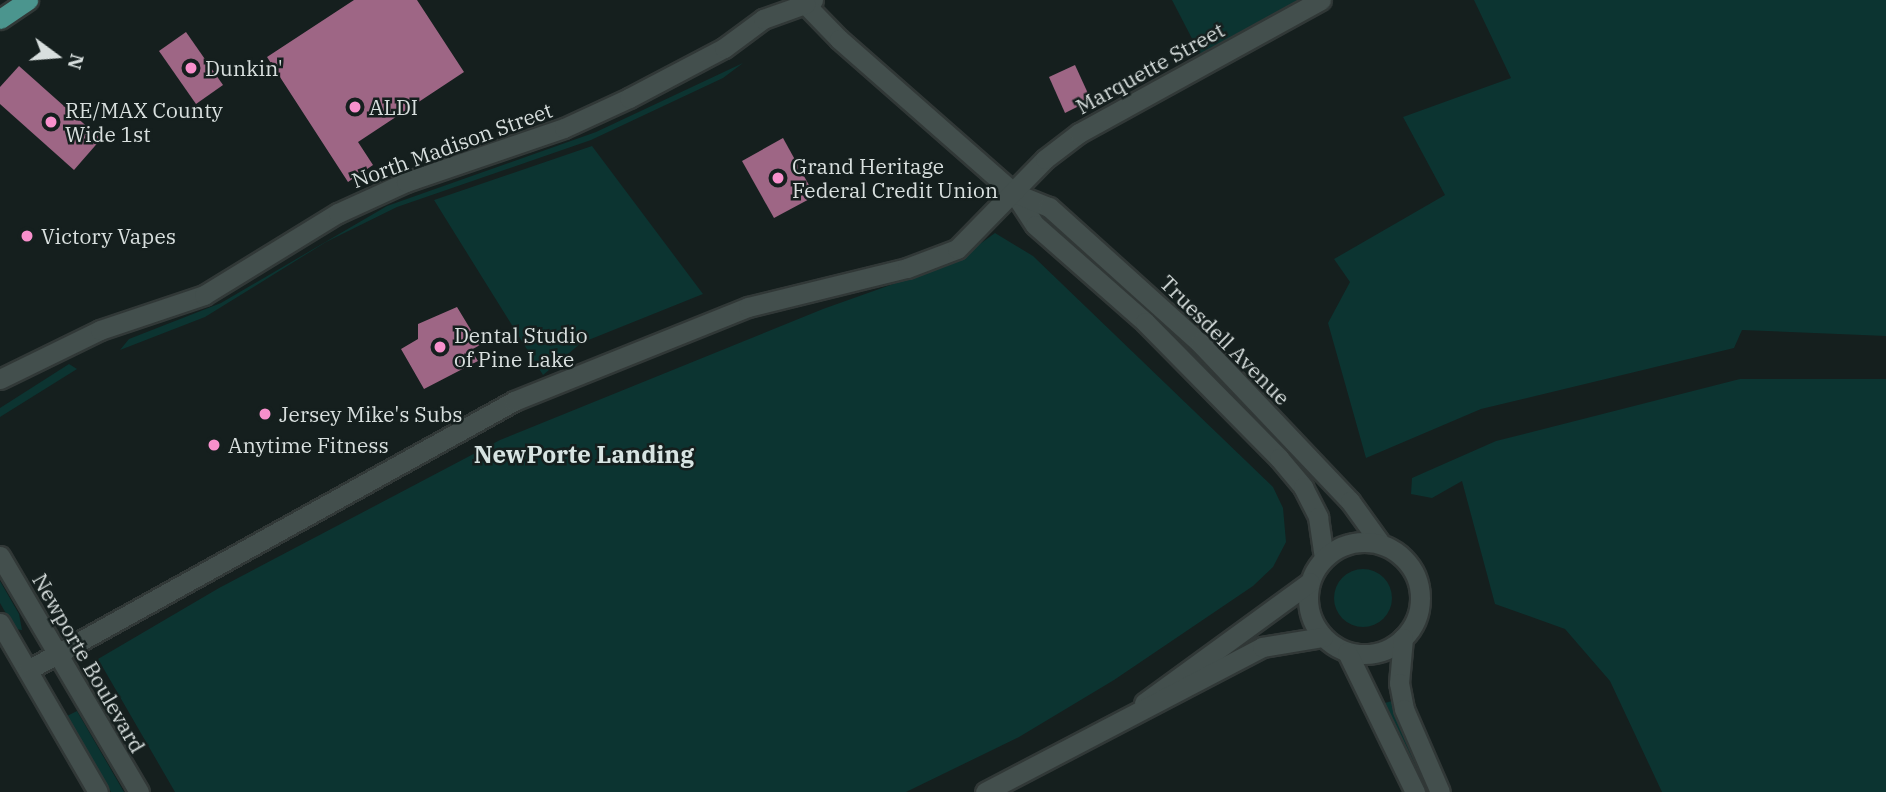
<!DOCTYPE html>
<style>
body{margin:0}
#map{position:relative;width:1886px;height:792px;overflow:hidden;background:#151f1e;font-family:"IBM Plex Serif",serif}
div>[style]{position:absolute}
.green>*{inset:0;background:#0c3431}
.round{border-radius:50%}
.building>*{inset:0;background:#9e6685}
.roads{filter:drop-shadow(2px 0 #313837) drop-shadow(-2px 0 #313837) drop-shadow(0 2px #313837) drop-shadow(0 -2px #313837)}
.minor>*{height:19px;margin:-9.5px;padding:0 9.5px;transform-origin:9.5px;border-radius:9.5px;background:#434f4d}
.minor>.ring{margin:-9.5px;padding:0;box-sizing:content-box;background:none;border:19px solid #434f4d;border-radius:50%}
.tertiary>*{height:19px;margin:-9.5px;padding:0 9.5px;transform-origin:9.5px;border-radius:9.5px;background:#434f4d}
.primary>*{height:19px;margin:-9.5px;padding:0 9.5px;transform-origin:9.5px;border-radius:9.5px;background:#4b958e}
.dots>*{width:19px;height:19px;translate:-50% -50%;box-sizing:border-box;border:4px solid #151f1e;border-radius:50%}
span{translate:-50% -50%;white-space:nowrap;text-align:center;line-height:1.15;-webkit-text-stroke:5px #151f1e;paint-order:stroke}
.poi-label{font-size:21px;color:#d8dfde}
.left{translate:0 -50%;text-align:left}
.street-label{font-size:21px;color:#d8dfde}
.quarter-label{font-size:24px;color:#d7e4e2;font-weight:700}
.north{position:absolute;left:21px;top:21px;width:70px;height:70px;-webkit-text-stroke:5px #151f1e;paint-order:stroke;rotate:106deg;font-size:19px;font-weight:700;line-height:28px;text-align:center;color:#d8dfde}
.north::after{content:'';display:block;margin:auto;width:24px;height:32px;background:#d8dfde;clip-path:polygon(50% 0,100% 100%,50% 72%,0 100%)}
</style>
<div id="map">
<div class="green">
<div style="clip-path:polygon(1172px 0,1298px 0,1200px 54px)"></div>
<div style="clip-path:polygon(1474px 0,1886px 0,1886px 336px,1742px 330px,1734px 348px,1481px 409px,1366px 458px,1328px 323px,1350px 282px,1334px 259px,1445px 195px,1403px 117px,1511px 78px)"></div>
<div style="clip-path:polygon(743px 63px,723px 78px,591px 140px,397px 207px,326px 242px,205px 317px,120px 350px,129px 339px,221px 303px,387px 206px,596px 132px)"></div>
<div style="clip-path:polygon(592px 146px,703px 294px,581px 343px,543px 375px,434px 200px)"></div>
<div style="clip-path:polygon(995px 233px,1033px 256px,1273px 487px,1283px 508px,1286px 542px,1273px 567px,1253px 586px,1114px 680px,1019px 737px,906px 792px,175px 792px,98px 659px,219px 588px,500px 440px,823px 309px,955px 262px)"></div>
<div style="clip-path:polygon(69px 364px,77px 369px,0 417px,0 408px)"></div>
<div style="clip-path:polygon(1740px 379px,1886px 379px,1886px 792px,1662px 792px,1610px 681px,1565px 629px,1495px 604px,1462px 481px,1432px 498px,1411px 494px,1412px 478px,1496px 441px)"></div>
<div class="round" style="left:1334px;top:569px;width:58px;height:58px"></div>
<div style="clip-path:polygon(0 581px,19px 614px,22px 630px,15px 629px,0 603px)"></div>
<div style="clip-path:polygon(1392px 701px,1433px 792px,1422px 792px,1381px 704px)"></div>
<div style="clip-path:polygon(77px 711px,124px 792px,111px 792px,67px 716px)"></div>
</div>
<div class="building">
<div style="clip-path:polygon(354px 0,417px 0,464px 72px,358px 142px,373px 165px,348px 182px,267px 57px)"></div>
<div style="clip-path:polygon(186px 32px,223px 85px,196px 104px,159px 51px)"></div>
<div style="clip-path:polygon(1075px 65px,1091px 100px,1065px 113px,1049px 77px)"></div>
<div style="clip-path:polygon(19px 66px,101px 139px,74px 170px,0 104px,0 87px)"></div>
<div style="clip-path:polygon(783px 138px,815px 196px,774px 218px,742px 161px)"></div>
<div style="clip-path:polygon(457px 307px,480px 345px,471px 350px,478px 361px,424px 389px,401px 349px,418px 339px,418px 324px)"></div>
</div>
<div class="roads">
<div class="minor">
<div style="left:813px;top:0;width:9px;rotate:153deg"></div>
<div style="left:805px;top:4px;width:49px;rotate:45.8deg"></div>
<div style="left:839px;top:39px;width:233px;rotate:41.3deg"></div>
<div style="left:1014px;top:193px;width:38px;rotate:57deg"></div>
<div style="left:1035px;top:225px;width:147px;rotate:41.4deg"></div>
<div style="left:1145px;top:322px;width:191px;rotate:45.4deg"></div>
<div style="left:1279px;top:458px;width:38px;rotate:50deg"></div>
<div style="left:1303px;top:487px;width:34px;rotate:63deg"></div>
<div style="left:1318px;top:517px;width:41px;rotate:81.7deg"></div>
<div style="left:1014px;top:193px;width:38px;rotate:22deg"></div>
<div style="left:1049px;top:207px;width:203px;rotate:42deg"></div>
<div style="left:1200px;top:343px;width:218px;rotate:46.5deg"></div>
<div style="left:1350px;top:501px;width:53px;rotate:54.2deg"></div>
<div class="ring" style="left:1308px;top:542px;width:93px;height:93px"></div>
<div style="left:0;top:556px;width:274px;rotate:59.5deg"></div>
<div style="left:0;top:623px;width:195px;rotate:59.9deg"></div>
<div style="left:1403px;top:638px;width:45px;rotate:95.1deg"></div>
<div style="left:1399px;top:683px;width:26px;rotate:79deg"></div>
<div style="left:1404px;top:709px;width:90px;rotate:66.6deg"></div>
<div style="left:1347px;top:652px;width:156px;rotate:64.1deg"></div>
<div style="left:28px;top:670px;width:555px;rotate:-28.96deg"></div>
<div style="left:514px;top:401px;width:252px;rotate:-21.9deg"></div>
<div style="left:748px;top:307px;width:164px;rotate:-13.8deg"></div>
<div style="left:907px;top:268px;width:53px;rotate:-20.8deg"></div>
<div style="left:957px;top:249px;width:126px;rotate:-45.6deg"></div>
<div style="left:1045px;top:159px;width:43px;rotate:-37.4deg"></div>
<div style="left:1079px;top:133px;width:276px;rotate:-28.8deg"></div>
<div style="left:1144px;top:703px;width:205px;rotate:-36.1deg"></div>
<div style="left:985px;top:792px;width:313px;rotate:-27.6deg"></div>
<div style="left:1262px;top:647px;width:62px;rotate:-9.3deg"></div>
</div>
<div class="tertiary">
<div style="left:0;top:379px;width:111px;rotate:-26.1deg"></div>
<div style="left:100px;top:330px;width:110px;rotate:-18.6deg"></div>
<div style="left:204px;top:295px;width:157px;rotate:-31.5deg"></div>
<div style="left:338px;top:213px;width:75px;rotate:-24.5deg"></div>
<div style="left:406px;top:182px;width:167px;rotate:-18.9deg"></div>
<div style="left:564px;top:128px;width:72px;rotate:-24.8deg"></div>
<div style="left:629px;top:98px;width:107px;rotate:-27.8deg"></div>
<div style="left:724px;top:48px;width:49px;rotate:-36.6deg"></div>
<div style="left:763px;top:19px;width:45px;rotate:-19.7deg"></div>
</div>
<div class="primary">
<div style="left:0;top:19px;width:34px;rotate:-34deg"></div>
</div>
</div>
<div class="dots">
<div style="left:191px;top:68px;background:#f890cc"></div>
<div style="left:355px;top:107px;background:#f890cc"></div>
<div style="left:51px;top:122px;background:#f890cc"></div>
<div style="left:778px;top:178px;background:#f890cc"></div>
<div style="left:27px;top:236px;background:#f890cc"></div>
<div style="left:440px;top:347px;background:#f890cc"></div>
<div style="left:265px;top:414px;background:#f890cc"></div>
<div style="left:214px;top:445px;background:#f890cc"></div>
</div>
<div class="poi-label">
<span class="left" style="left:205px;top:68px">Dunkin'</span>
<span class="left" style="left:369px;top:107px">ALDI</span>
<span class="left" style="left:65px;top:122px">RE/MAX County<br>Wide 1st</span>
<span class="left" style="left:792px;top:178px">Grand Heritage<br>Federal Credit Union</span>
<span class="left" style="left:41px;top:236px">Victory Vapes</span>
<span class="left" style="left:454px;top:347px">Dental Studio<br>of Pine Lake</span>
<span class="left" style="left:279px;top:414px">Jersey Mike's Subs</span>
<span class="left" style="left:228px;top:445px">Anytime Fitness</span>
</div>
<div class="street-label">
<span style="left:1150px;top:68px;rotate:-29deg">Marquette Street</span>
<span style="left:452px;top:145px;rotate:-20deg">North Madison Street</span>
<span style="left:1225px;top:340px;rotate:45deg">Truesdell Avenue</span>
<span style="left:89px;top:663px;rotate:60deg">Newporte Boulevard</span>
</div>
<div class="quarter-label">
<span style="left:584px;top:455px">NewPorte Landing</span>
</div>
<div class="north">N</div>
</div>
